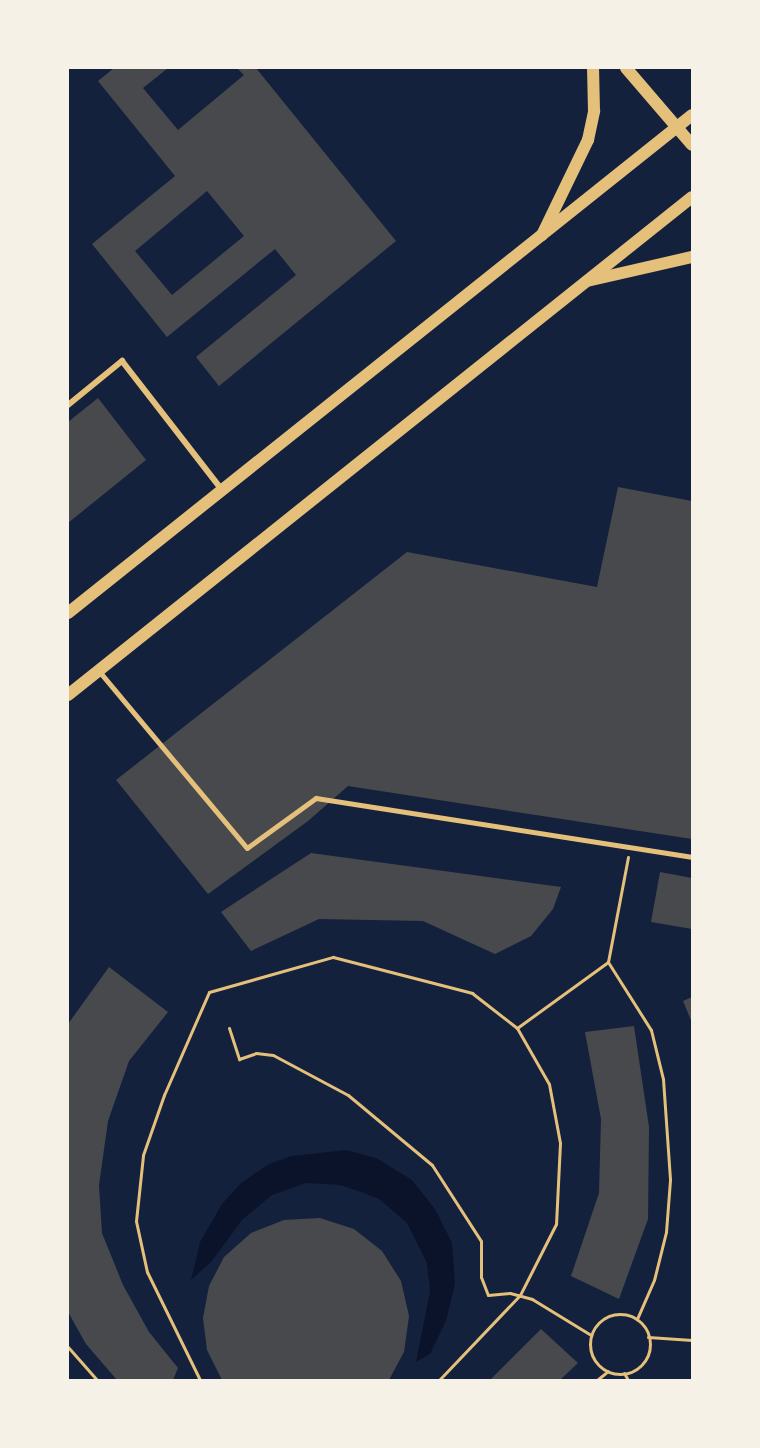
<!DOCTYPE html>
<style>
body{margin:0}
#map{position:relative;width:760px;height:1448px;overflow:hidden;background:#14213d;font-family:"Noto Sans",sans-serif}
div>[style]{position:absolute}
.water>*{inset:0;background:#0b132b}
.building>*{inset:0;background:#48494c}
.path>*{height:3px;margin:-1.5px;padding:0 1.5px;transform-origin:1.5px;border-radius:1.5px;background:#e5c07b}
.path>.ring{margin:-1.5px;padding:0;box-sizing:content-box;background:none;border:3px solid #e5c07b;border-radius:50%}
.service>*{height:4.5px;margin:-2.25px;padding:0 2.25px;transform-origin:2.25px;border-radius:2.25px;background:#e5c07b}
.minor>*{height:6px;margin:-3px;padding:0 3px;transform-origin:3px;border-radius:3px;background:#e5c07b}
.secondary>*{height:12px;margin:-6px;padding:0 6px;transform-origin:6px;border-radius:6px;background:#e5c07b}
span{translate:-50% -50%;white-space:nowrap;text-align:center;line-height:1.15;-webkit-text-stroke:4.5px #f6f1e7;paint-order:stroke}
.frame{position:absolute;inset:0;border:69px solid #f6f1e7;pointer-events:none}
</style>
<div id="map">
<div class="water">
<div style="clip-path:polygon(346px 1150px,376px 1158px,412px 1180px,435px 1209px,452px 1243px,455px 1284px,446px 1321px,430px 1354px,416px 1362px,430px 1291px,427px 1263px,407px 1223px,379px 1199px,361px 1192px,340px 1185px,306px 1183px,272px 1195px,242px 1220px,212px 1261px,191px 1280px,200px 1242px,222px 1204px,241px 1183px,269px 1164px,291px 1156px)"></div>
</div>
<div class="building">
<div style="clip-path:polygon(evenodd,114px 68px,168px 68px,143px 88px,178px 130px,244px 75px,237px 68px,256px 68px,396px 241px,219px 386px,196px 357px,296px 275px,275px 249px,167px 337px,92px 244px,175px 176px,98px 81px,114px 68px,207px 191px,244px 236px,172px 295px,135px 251px,207px 191px)"></div>
<div style="clip-path:polygon(98px 398px,146px 460px,68px 523px,68px 422px)"></div>
<div style="clip-path:polygon(618px 487px,692px 501px,692px 839px,348px 786px,308px 821px,208px 894px,116px 780px,407px 552px,597px 587px)"></div>
<div style="clip-path:polygon(311px 853px,561px 887px,553px 909px,531px 936px,495px 954px,423px 921px,319px 919px,251px 951px,221px 912px)"></div>
<div style="clip-path:polygon(660px 872px,692px 878px,692px 929px,651px 922px)"></div>
<div style="clip-path:polygon(109px 967px,168px 1012px,129px 1061px,108px 1121px,99px 1185px,102px 1233px,123px 1285px,149px 1332px,178px 1368px,173px 1380px,117px 1380px,86px 1344px,68px 1312px,68px 1024px)"></div>
<div style="clip-path:polygon(692px 997px,692px 1023px,683px 1001px)"></div>
<div style="clip-path:polygon(634px 1026px,649px 1127px,648px 1219px,619px 1299px,571px 1276px,599px 1193px,601px 1119px,585px 1032px)"></div>
<div style="clip-path:polygon(320px 1218px,354px 1229px,382px 1251px,401px 1281px,409px 1316px,404px 1352px,389px 1380px,222px 1380px,207px 1350px,203px 1318px,209px 1286px,224px 1257px,251px 1233px,284px 1220px)"></div>
<div style="clip-path:polygon(541px 1329px,578px 1363px,560px 1380px,490px 1380px)"></div>
</div>
<div class="path">
<div style="left:628px;top:857px;width:107px;rotate:100.8deg"></div>
<div style="left:608px;top:962px;width:80px;rotate:57.7deg"></div>
<div style="left:651px;top:1030px;width:50px;rotate:76.2deg"></div>
<div style="left:663px;top:1079px;width:101px;rotate:86deg"></div>
<div style="left:670px;top:1180px;width:52px;rotate:94.4deg"></div>
<div style="left:666px;top:1232px;width:49px;rotate:104deg"></div>
<div style="left:654px;top:1280px;width:43px;rotate:113.6deg"></div>
<div style="left:229px;top:1028px;width:33px;rotate:72deg"></div>
<div style="left:239px;top:1059px;width:18px;rotate:-19deg"></div>
<div style="left:256px;top:1053px;width:17px;rotate:7deg"></div>
<div style="left:273px;top:1055px;width:85px;rotate:28.1deg"></div>
<div style="left:348px;top:1095px;width:109px;rotate:39.8deg"></div>
<div style="left:432px;top:1165px;width:90px;rotate:57.2deg"></div>
<div style="left:481px;top:1241px;width:36px;rotate:90deg"></div>
<div style="left:481px;top:1277px;width:19px;rotate:69deg"></div>
<div style="left:488px;top:1295px;width:22px;rotate:-5deg"></div>
<div style="left:510px;top:1293px;width:23px;rotate:15deg"></div>
<div style="left:532px;top:1299px;width:69px;rotate:31.4deg"></div>
<div style="left:517px;top:1028px;width:112px;rotate:-36deg"></div>
<div class="ring" style="left:590px;top:1314px;width:57px;height:57px"></div>
<div style="left:648px;top:1337px;width:44px;rotate:3.9deg"></div>
<div style="left:68px;top:1347px;width:44px;rotate:48.7deg"></div>
<div style="left:624px;top:1373px;width:8px;rotate:60deg"></div>
<div style="left:200px;top:1380px;width:120px;rotate:-116.1deg"></div>
<div style="left:147px;top:1272px;width:52px;rotate:-102.2deg"></div>
<div style="left:136px;top:1221px;width:66px;rotate:-83.9deg"></div>
<div style="left:143px;top:1155px;width:64px;rotate:-70.7deg"></div>
<div style="left:164px;top:1095px;width:112px;rotate:-66.4deg"></div>
<div style="left:209px;top:992px;width:129px;rotate:-15.8deg"></div>
<div style="left:333px;top:957px;width:144px;rotate:14.5deg"></div>
<div style="left:472px;top:993px;width:57px;rotate:37.9deg"></div>
<div style="left:517px;top:1028px;width:64px;rotate:60.3deg"></div>
<div style="left:549px;top:1084px;width:60px;rotate:79.4deg"></div>
<div style="left:560px;top:1143px;width:81px;rotate:92.8deg"></div>
<div style="left:556px;top:1224px;width:80px;rotate:116.9deg"></div>
<div style="left:520px;top:1295px;width:117px;rotate:133.6deg"></div>
<div style="left:597px;top:1380px;width:14px;rotate:-39deg"></div>
</div>
<div class="service">
<div style="left:100px;top:672px;width:229px;rotate:50.1deg"></div>
<div style="left:247px;top:848px;width:85px;rotate:-35.9deg"></div>
<div style="left:316px;top:798px;width:381px;rotate:8.9deg"></div>
</div>
<div class="minor">
<div style="left:68px;top:405px;width:70px;rotate:-39.2deg"></div>
<div style="left:122px;top:361px;width:163px;rotate:52.2deg"></div>
</div>
<div class="secondary">
<div style="left:626px;top:68px;width:101px;rotate:49.4deg"></div>
<div style="left:542px;top:235px;width:106px;rotate:-64.2deg"></div>
<div style="left:588px;top:140px;width:30px;rotate:-78deg"></div>
<div style="left:594px;top:111px;width:43px;rotate:-91.3deg"></div>
<div style="left:587px;top:281px;width:108px;rotate:-12.9deg"></div>
<div style="left:68px;top:613px;width:798px;rotate:-38.59deg"></div>
<div style="left:68px;top:695px;width:798px;rotate:-38.59deg"></div>
</div>
<div class="frame"></div>
</div>
